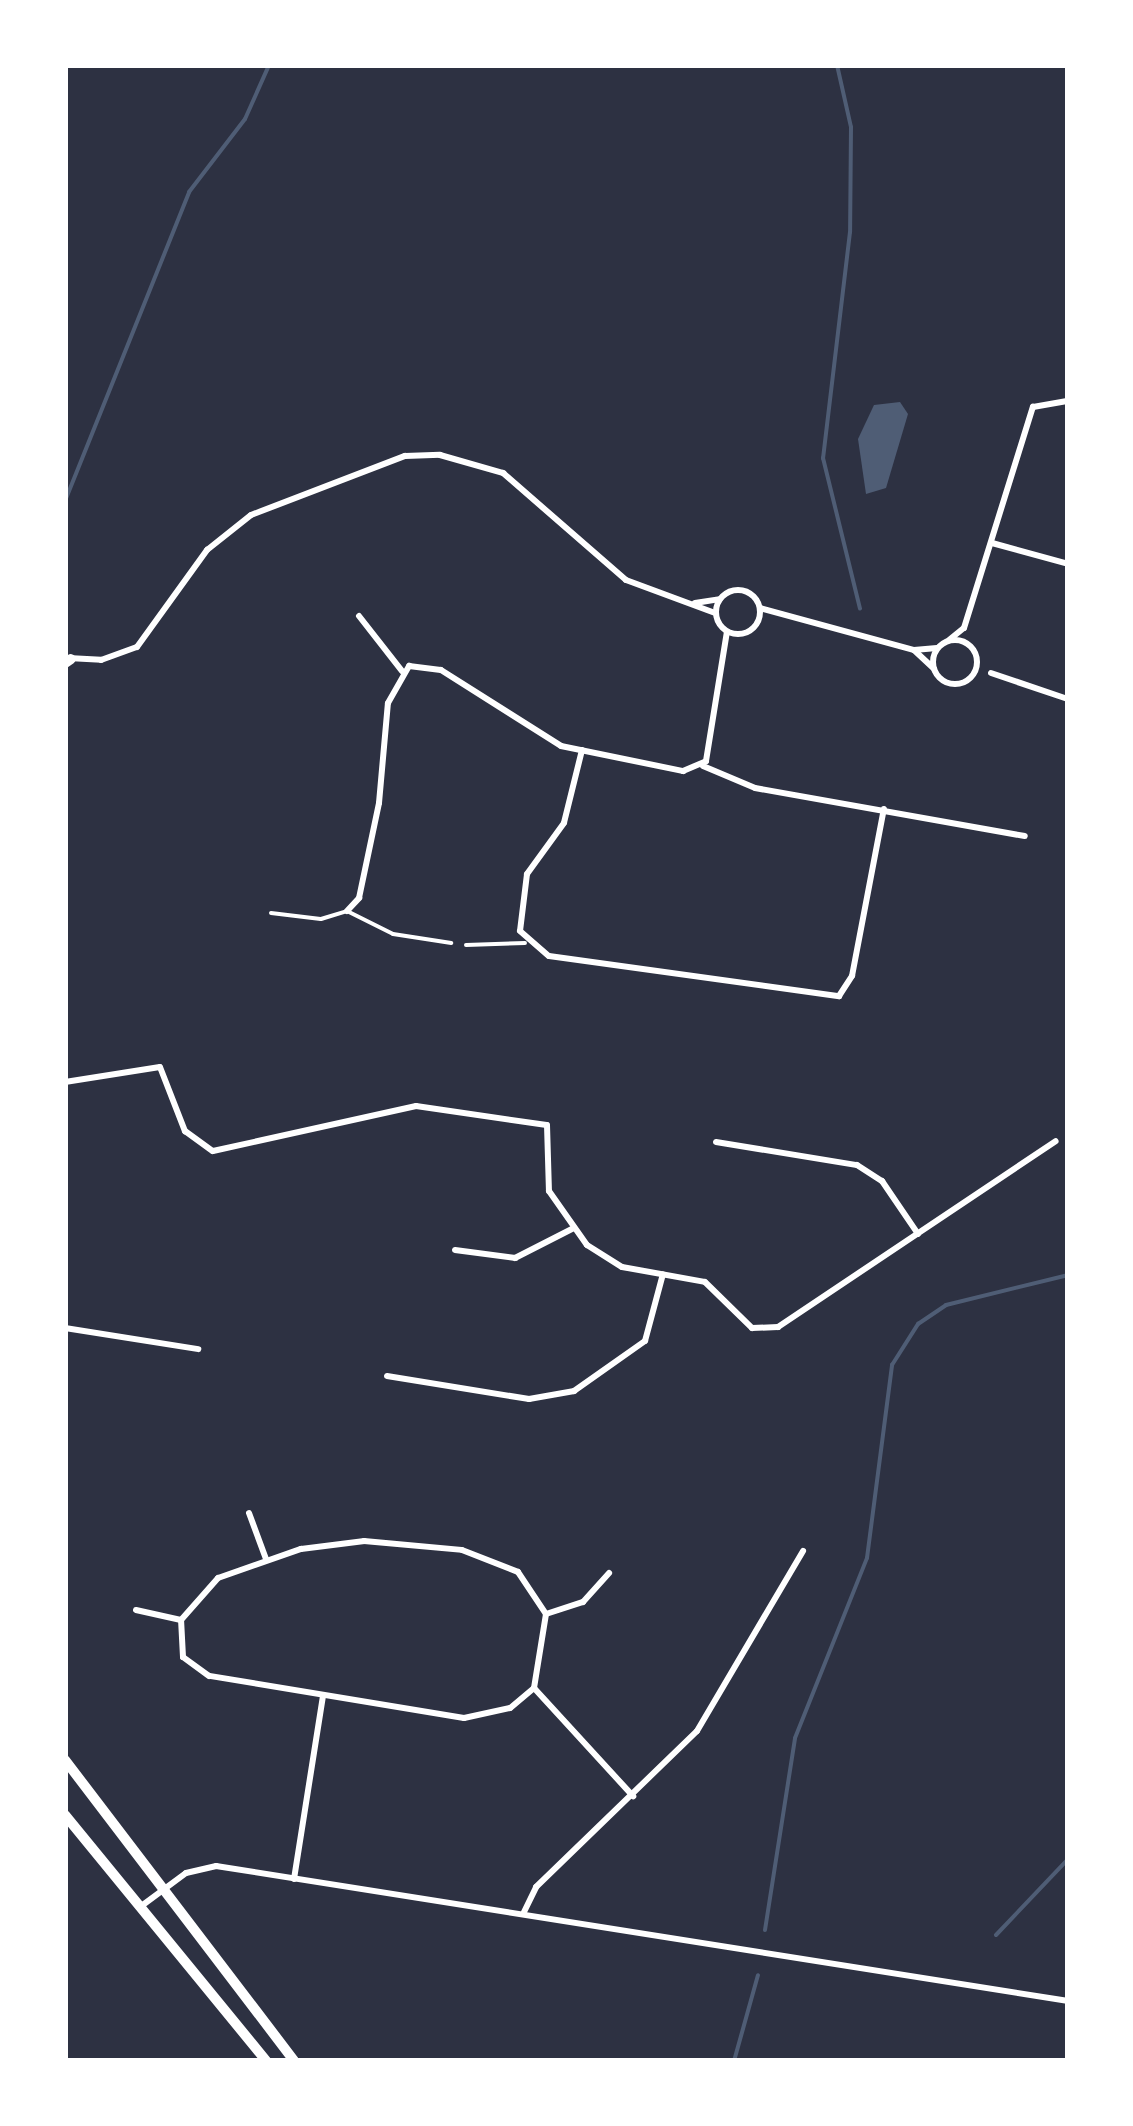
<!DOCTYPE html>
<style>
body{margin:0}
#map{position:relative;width:1133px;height:2126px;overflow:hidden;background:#2d3142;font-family:"Zilla Slab",serif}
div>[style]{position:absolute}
.water>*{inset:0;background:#4f5d75}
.stream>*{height:4px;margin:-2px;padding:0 2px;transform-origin:2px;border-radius:2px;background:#4f5d75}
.service>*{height:4px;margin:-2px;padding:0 2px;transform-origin:2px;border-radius:2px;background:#fff}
.minor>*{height:6px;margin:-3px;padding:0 3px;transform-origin:3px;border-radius:3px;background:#fff}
.minor>.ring{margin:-3px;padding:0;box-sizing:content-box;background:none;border:6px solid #fff;border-radius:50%}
.primary>*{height:10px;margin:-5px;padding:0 5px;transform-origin:5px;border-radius:5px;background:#fff}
span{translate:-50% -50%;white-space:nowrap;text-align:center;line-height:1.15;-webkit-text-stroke:9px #fff;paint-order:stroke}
.frame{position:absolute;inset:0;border:68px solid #fff;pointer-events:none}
</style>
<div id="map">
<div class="water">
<div style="clip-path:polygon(900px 402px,908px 414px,886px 488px,866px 494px,858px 439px,874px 405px)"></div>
</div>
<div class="stream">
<div style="left:837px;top:65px;width:64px;rotate:77.3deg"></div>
<div style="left:851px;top:127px;width:105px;rotate:90.5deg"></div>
<div style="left:850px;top:232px;width:228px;rotate:96.8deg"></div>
<div style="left:823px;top:458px;width:155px;rotate:76.2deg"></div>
<div style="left:65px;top:501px;width:333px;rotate:-68.1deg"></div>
<div style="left:189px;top:192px;width:92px;rotate:-52.5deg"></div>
<div style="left:245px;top:119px;width:59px;rotate:-66deg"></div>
<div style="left:765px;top:1930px;width:194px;rotate:-81.1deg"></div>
<div style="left:795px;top:1738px;width:194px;rotate:-68.2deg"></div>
<div style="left:867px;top:1558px;width:195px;rotate:-82.6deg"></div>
<div style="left:892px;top:1365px;width:49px;rotate:-57.6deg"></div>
<div style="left:918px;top:1324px;width:34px;rotate:-34deg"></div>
<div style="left:946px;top:1305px;width:126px;rotate:-13.8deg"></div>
<div style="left:996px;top:1935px;width:105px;rotate:-46.5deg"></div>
<div style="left:734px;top:2061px;width:89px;rotate:-74.4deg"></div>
</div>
<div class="service">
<div style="left:271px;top:913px;width:50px;rotate:6.8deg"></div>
<div style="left:321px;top:919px;width:27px;rotate:-17deg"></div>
<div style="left:347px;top:911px;width:51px;rotate:26.6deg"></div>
<div style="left:393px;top:934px;width:59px;rotate:8.8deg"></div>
<div style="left:466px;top:945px;width:59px;rotate:-1.9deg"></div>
</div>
<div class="minor">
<div style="left:992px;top:543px;width:79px;rotate:15.4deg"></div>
<div class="ring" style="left:716px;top:590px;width:38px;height:38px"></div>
<div style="left:695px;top:603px;width:25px;rotate:-9deg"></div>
<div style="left:760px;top:608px;width:160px;rotate:15.3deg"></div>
<div style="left:914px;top:650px;width:23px;rotate:-5deg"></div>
<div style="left:359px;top:616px;width:70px;rotate:52deg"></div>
<div class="ring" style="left:933px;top:640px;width:38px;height:38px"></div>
<div style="left:949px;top:640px;width:19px;rotate:-39deg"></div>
<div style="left:964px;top:628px;width:232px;rotate:-72.7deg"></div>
<div style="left:1033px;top:407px;width:36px;rotate:-10deg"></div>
<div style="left:915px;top:651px;width:26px;rotate:43deg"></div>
<div style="left:68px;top:658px;width:33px;rotate:3deg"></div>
<div style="left:101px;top:660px;width:38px;rotate:-20deg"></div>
<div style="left:137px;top:647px;width:120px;rotate:-54.2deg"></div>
<div style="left:207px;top:550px;width:56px;rotate:-38.5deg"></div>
<div style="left:251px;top:515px;width:165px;rotate:-21deg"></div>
<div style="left:405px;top:456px;width:35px;rotate:-2deg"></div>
<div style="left:440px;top:455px;width:66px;rotate:15.9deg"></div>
<div style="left:503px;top:473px;width:163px;rotate:41deg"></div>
<div style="left:626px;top:580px;width:95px;rotate:20.3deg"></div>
<div style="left:991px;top:673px;width:81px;rotate:18.7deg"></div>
<div style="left:582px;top:750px;width:75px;rotate:103.9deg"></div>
<div style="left:564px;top:823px;width:63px;rotate:126deg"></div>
<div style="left:527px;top:874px;width:57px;rotate:97deg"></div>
<div style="left:520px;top:931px;width:38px;rotate:41deg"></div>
<div style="left:549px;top:956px;width:293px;rotate:7.9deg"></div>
<div style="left:839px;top:996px;width:24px;rotate:-57deg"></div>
<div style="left:852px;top:976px;width:170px;rotate:-79.2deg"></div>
<div style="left:703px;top:766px;width:56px;rotate:22.9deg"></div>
<div style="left:755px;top:788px;width:274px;rotate:10.1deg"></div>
<div style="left:347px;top:911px;width:18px;rotate:-47deg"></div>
<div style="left:359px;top:898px;width:97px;rotate:-78.1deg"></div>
<div style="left:379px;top:803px;width:100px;rotate:-84.9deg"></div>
<div style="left:388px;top:703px;width:43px;rotate:-60.4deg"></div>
<div style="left:409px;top:666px;width:32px;rotate:7deg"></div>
<div style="left:441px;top:670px;width:142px;rotate:32.3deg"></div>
<div style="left:561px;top:746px;width:125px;rotate:11.6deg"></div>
<div style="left:683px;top:771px;width:25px;rotate:-23deg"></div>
<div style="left:706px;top:761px;width:131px;rotate:-80.8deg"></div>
<div style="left:65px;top:1082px;width:96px;rotate:-9deg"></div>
<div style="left:160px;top:1067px;width:69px;rotate:68.7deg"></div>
<div style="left:185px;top:1131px;width:34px;rotate:36deg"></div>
<div style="left:213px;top:1151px;width:208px;rotate:-12.5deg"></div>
<div style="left:416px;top:1106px;width:132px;rotate:8.3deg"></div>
<div style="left:547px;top:1125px;width:66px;rotate:88.3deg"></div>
<div style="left:549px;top:1191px;width:66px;rotate:54.9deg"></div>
<div style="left:587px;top:1245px;width:41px;rotate:32.2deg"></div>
<div style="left:622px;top:1267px;width:84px;rotate:10.2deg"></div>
<div style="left:705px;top:1282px;width:66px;rotate:44.4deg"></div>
<div style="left:752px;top:1328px;width:26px;rotate:-2deg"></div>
<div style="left:778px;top:1327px;width:334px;rotate:-33.8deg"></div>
<div style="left:716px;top:1142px;width:143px;rotate:9.3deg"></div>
<div style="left:857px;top:1165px;width:30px;rotate:33deg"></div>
<div style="left:882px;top:1181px;width:64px;rotate:55.8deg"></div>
<div style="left:455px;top:1250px;width:61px;rotate:7.6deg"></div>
<div style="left:515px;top:1258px;width:66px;rotate:-27deg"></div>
<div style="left:65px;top:1328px;width:135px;rotate:9deg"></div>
<div style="left:387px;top:1376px;width:144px;rotate:9.2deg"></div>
<div style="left:529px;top:1399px;width:46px;rotate:-10.1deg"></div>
<div style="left:574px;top:1391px;width:87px;rotate:-35.2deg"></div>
<div style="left:645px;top:1341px;width:69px;rotate:-75deg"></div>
<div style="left:249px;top:1513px;width:49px;rotate:69.7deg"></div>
<div style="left:364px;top:1541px;width:98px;rotate:5.2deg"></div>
<div style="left:462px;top:1550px;width:60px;rotate:21.4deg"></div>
<div style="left:518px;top:1572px;width:50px;rotate:56.3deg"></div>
<div style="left:546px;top:1614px;width:75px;rotate:99.2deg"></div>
<div style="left:534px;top:1688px;width:31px;rotate:140deg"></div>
<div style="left:510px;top:1708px;width:47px;rotate:167.7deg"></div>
<div style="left:464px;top:1718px;width:258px;rotate:-170.6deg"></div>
<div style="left:209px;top:1676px;width:32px;rotate:-144deg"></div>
<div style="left:183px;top:1657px;width:37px;rotate:-93deg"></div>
<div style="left:181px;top:1620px;width:56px;rotate:-48.6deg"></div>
<div style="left:218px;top:1578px;width:88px;rotate:-19.3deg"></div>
<div style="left:301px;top:1549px;width:64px;rotate:-7.2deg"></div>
<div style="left:136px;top:1610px;width:46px;rotate:12.5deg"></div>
<div style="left:546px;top:1614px;width:39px;rotate:-18deg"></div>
<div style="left:583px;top:1602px;width:39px;rotate:-48deg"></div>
<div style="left:534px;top:1688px;width:147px;rotate:47.5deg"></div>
<div style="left:294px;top:1879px;width:186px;rotate:-81deg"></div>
<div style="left:140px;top:1907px;width:57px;rotate:-36.5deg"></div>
<div style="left:186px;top:1873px;width:31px;rotate:-13deg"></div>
<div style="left:216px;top:1866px;width:863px;rotate:9deg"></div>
<div style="left:524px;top:1912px;width:28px;rotate:-64deg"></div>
<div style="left:536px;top:1887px;width:224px;rotate:-44.1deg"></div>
<div style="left:697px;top:1731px;width:209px;rotate:-59.5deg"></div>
</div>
<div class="primary">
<div style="left:65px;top:663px;width:7px;rotate:-34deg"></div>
<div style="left:65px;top:1760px;width:378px;rotate:52.7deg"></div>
<div style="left:65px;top:1815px;width:318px;rotate:50.7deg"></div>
</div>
<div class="frame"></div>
</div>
